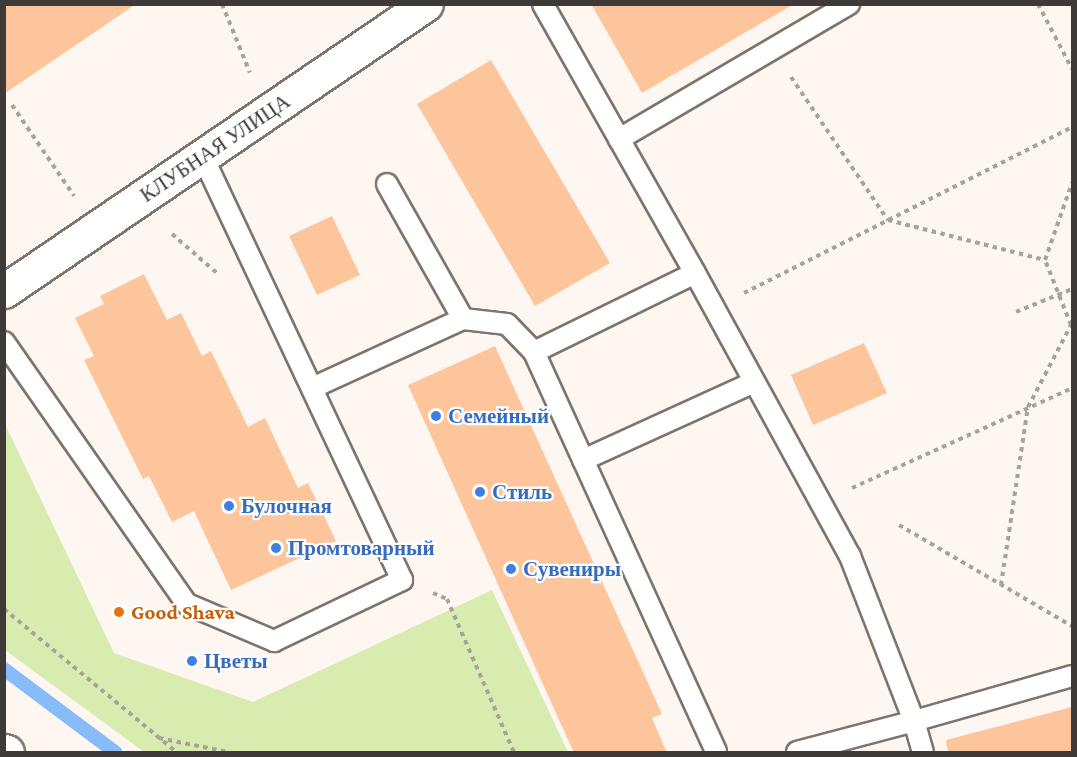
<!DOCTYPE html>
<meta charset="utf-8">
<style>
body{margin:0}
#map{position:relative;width:1077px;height:757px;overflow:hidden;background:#fef6f0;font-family:"Crimson Pro",serif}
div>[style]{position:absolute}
.green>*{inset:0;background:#d9ecb0}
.stream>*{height:14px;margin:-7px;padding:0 7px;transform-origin:7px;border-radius:7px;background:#87bcf9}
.building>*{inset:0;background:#fcc59c}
.path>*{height:4px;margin-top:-2px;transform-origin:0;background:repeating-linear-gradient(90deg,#a8a29d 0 4.5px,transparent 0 9px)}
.roads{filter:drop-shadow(2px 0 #7d746d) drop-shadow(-2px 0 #7d746d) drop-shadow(0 2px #7d746d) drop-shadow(0 -2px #7d746d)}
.service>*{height:20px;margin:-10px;padding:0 10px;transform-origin:10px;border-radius:10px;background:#fff}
.minor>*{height:33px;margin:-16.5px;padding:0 16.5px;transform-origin:16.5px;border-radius:16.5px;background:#fff}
.primary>*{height:33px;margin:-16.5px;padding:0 16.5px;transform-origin:16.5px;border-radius:16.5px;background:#fff}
.dots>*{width:16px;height:16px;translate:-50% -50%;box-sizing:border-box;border:3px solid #fff;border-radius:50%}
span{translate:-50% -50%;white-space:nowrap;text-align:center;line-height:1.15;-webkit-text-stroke:4.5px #fff;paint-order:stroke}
.street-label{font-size:21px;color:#3e3a37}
.shop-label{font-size:21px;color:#366cbe;font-weight:700}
.left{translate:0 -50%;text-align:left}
.food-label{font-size:21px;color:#c56008;font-weight:700}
.frame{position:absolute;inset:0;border:6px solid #3e3a37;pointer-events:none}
</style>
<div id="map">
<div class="green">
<div style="clip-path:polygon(5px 424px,114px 653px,253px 702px,492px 590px,568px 752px,144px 752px,5px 650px)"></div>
</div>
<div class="stream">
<div style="left:4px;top:669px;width:139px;rotate:36.8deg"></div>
</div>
<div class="building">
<div style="clip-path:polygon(4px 4px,136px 4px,4px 94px)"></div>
<div style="clip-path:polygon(591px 4px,794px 4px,642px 93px)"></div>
<div style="clip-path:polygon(491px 60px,610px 263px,535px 306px,417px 104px)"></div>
<div style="clip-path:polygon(332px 216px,360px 275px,317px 295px,289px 236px)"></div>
<div style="clip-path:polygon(144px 274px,167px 320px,181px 313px,202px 356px,211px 351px,248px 427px,265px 418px,298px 488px,308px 483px,336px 541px,231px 590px,194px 511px,172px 522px,149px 476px,143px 479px,84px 360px,94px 356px,75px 318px,104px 304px,100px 296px)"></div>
<div style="clip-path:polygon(864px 343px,887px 393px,813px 425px,791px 375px)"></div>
<div style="clip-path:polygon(495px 346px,662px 714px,652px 718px,667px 753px,574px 753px,408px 385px)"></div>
<div style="clip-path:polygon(1072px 707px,1072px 753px,948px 753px,946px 740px)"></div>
</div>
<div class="path">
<div style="left:222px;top:4px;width:74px;rotate:67.9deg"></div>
<div style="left:1038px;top:4px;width:73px;rotate:62.4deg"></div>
<div style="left:791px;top:77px;width:173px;rotate:55.9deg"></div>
<div style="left:888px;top:220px;width:162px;rotate:14.3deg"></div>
<div style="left:12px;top:105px;width:110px;rotate:55.7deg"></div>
<div style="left:172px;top:234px;width:61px;rotate:41deg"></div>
<div style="left:744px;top:293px;width:368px;rotate:-26.8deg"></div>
<div style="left:1016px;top:312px;width:61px;rotate:-22.3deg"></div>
<div style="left:852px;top:488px;width:242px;rotate:-24.4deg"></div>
<div style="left:899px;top:525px;width:200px;rotate:30.3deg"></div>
<div style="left:1001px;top:585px;width:180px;rotate:-81.4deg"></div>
<div style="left:1028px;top:407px;width:93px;rotate:-62.3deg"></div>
<div style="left:1071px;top:325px;width:70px;rotate:-111.8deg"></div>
<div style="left:1045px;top:260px;width:82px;rotate:-70.7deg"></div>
<div style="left:433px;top:593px;width:15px;rotate:23deg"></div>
<div style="left:447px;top:599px;width:167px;rotate:66.4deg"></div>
<div style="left:4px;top:609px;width:224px;rotate:39.7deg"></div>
<div style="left:159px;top:738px;width:70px;rotate:11.5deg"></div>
</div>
<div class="roads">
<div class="service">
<div style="left:619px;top:139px;width:267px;rotate:-30.4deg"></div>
<div style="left:387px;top:184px;width:155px;rotate:60.6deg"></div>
<div style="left:695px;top:273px;width:323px;rotate:61.3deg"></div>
<div style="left:850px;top:556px;width:177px;rotate:68.8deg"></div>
<div style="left:914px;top:721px;width:164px;rotate:-15.9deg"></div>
<div style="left:4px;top:342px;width:320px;rotate:55.1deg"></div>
<div style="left:187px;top:604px;width:95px;rotate:23deg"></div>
<div style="left:274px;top:641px;width:142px;rotate:-25.5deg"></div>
<div style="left:402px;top:580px;width:467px;rotate:-115.2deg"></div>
<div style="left:534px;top:352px;width:179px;rotate:-26.1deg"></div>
<div style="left:695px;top:273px;width:309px;rotate:-119.5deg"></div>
<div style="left:312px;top:388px;width:166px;rotate:-24.6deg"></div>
<div style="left:463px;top:319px;width:44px;rotate:6.5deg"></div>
<div style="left:507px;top:324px;width:39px;rotate:46deg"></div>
<div style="left:534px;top:352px;width:439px;rotate:65.5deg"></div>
<div style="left:583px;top:460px;width:188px;rotate:-24.5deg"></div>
<div style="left:797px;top:752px;width:121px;rotate:-14.8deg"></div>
<div style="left:914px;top:721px;width:32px;rotate:74deg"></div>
</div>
<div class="minor">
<div style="left:4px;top:291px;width:510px;rotate:-34.22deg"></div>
</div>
<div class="primary">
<div style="left:4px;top:751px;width:3px;rotate:18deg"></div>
</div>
</div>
<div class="dots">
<div style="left:436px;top:416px;background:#3f7fe0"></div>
<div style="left:480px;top:492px;background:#3f7fe0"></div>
<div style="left:229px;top:506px;background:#3f7fe0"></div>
<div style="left:276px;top:548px;background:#3f7fe0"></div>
<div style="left:511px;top:569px;background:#3f7fe0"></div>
<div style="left:119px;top:612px;background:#e8710a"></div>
<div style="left:192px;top:661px;background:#3f7fe0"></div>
</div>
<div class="street-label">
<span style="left:215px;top:148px;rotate:-34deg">КЛУБНАЯ УЛИЦА</span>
</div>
<div class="shop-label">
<span class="left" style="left:448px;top:416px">Семейный</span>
<span class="left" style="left:492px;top:492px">Стиль</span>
<span class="left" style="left:241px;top:506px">Булочная</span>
<span class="left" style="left:288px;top:548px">Промтоварный</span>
<span class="left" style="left:523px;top:569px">Сувениры</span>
<span class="left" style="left:204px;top:661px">Цветы</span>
</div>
<div class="food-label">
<span class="left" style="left:131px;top:612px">Good Shava</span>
</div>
<div class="frame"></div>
</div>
